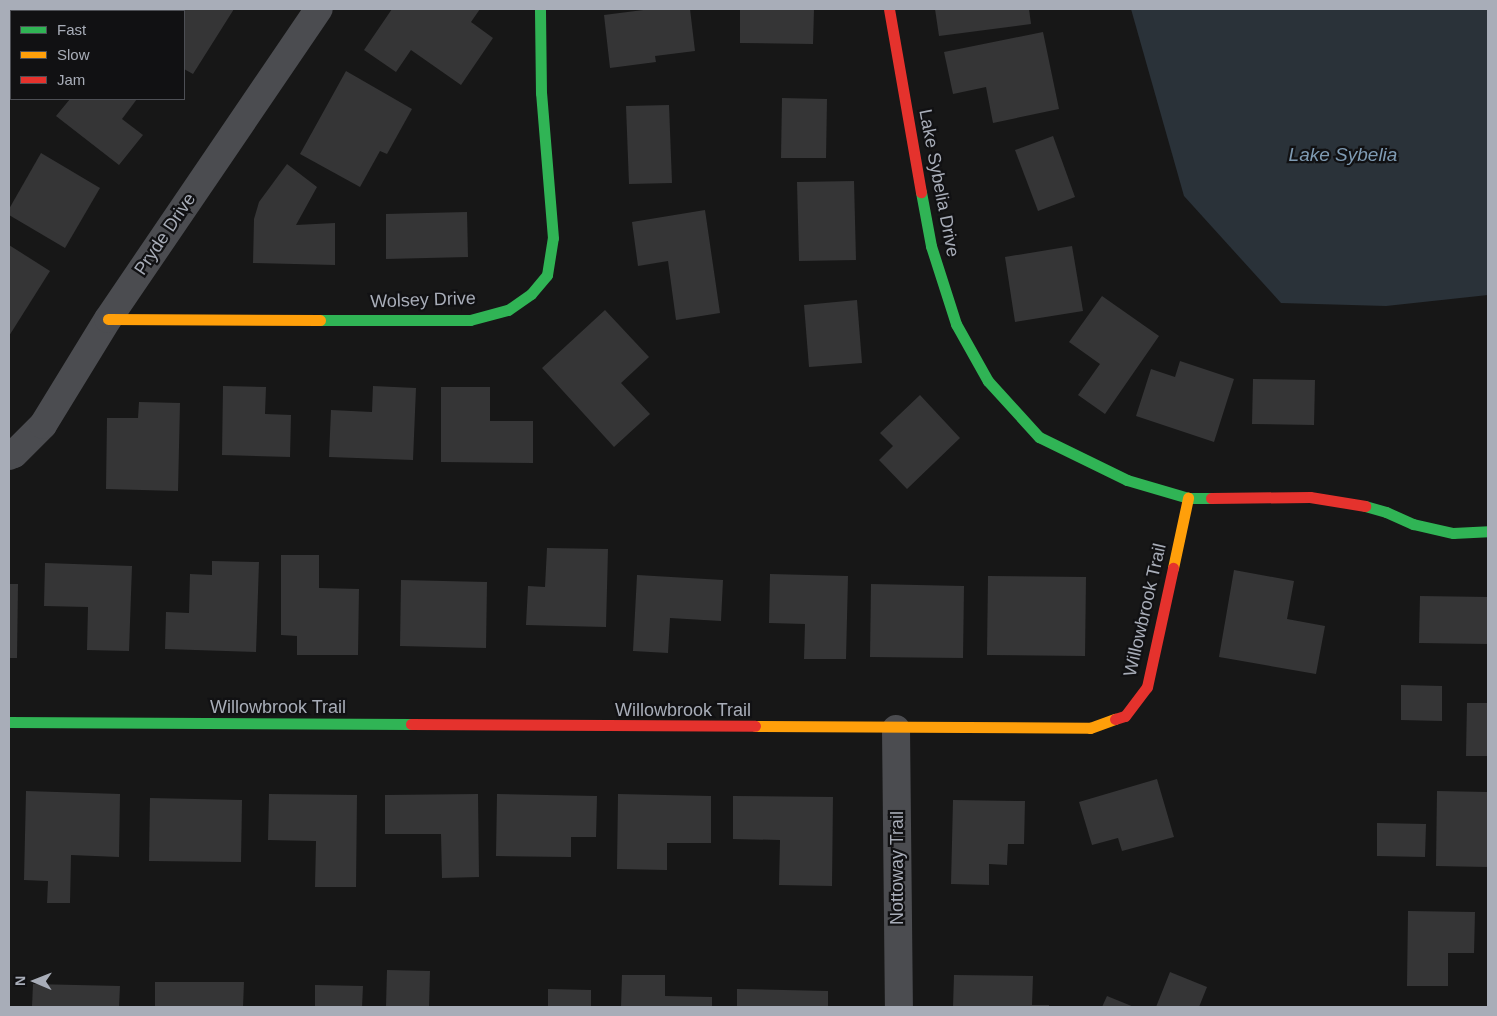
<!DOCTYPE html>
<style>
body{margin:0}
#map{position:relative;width:1497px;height:1016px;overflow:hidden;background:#171717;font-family:Arial,sans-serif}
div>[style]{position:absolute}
.water>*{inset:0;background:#2a3239}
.building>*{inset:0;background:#353536}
.street>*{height:28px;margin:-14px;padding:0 14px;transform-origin:14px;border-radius:14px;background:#4b4c50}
.fast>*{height:11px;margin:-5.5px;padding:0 5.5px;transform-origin:5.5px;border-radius:5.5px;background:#30b455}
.slow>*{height:11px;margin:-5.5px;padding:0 5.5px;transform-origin:5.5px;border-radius:5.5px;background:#ff9f0a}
.jam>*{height:11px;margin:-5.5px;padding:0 5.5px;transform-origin:5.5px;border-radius:5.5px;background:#e5322d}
span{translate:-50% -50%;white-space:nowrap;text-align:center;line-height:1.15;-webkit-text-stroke:4.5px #111113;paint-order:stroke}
.street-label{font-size:18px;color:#a8adb8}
.water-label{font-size:19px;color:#7f9bb3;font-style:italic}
.frame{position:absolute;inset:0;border:10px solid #a8adb8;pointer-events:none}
.legend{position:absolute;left:10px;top:10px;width:175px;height:90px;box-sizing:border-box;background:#111113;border:1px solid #4d4f55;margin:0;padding:6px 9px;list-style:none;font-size:15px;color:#a8adb8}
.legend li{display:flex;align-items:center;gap:10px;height:25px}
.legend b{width:25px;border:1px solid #4d4f55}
.north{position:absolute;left:10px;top:956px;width:50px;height:50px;-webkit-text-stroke:4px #111113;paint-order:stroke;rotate:271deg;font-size:14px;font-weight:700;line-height:20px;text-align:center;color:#a8adb8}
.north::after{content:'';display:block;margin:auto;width:18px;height:22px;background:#a8adb8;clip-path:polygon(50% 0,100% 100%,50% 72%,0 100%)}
</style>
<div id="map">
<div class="water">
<div style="clip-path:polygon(1131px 9px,1488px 9px,1488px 295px,1386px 306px,1281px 303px,1184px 196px)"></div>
</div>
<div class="building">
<div style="clip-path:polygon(147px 9px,234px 9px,193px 74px,184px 69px,184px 11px,146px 11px)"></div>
<div style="clip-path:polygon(392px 9px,480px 9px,471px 22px,493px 38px,461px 85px,411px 50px,396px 72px,364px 50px)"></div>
<div style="clip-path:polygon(651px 9px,690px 9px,695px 51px,655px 56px,656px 62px,610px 68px,604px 15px)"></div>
<div style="clip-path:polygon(740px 9px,814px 9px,813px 44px,740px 43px)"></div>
<div style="clip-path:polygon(935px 9px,1029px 9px,1031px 24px,939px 36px)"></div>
<div style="clip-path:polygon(1043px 32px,1059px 109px,993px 123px,986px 87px,953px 94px,944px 52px)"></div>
<div style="clip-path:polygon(346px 71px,412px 109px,387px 154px,380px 151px,360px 187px,300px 154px)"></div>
<div style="clip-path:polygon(782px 98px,827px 99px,826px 158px,781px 158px)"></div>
<div style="clip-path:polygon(70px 99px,137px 99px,122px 119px,143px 135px,119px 165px,56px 116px)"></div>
<div style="clip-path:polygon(669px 105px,672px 183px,629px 184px,626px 106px)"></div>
<div style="clip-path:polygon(1053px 136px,1075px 197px,1038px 211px,1015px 150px)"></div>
<div style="clip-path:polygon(41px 153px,100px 188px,65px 248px,9px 215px,9px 209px)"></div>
<div style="clip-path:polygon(287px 164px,317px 187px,296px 225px,335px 223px,335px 265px,253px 263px,254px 219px,259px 202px)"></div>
<div style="clip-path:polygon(854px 181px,856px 260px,799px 261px,797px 182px)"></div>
<div style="clip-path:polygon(705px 210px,720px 313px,676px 320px,668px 261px,638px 266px,632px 222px)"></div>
<div style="clip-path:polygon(467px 212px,468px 257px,386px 259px,386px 214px)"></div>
<div style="clip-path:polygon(9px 245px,50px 271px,9px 336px)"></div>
<div style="clip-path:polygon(1072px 246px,1083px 311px,1015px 322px,1005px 257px)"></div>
<div style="clip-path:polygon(1102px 296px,1159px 336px,1105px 414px,1078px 395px,1100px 364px,1069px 342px)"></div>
<div style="clip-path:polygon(857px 300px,862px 363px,809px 367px,804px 305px)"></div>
<div style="clip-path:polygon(605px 310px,649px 357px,621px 383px,650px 414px,614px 447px,542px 368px)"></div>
<div style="clip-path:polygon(1180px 361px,1234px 379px,1214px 442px,1136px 416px,1151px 369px,1175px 377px)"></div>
<div style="clip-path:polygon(1253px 379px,1315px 380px,1314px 425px,1252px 424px)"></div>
<div style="clip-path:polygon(223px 386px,266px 387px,265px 414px,291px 415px,290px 457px,222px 455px)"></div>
<div style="clip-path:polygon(373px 386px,416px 388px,413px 460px,329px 457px,331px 410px,372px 412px)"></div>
<div style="clip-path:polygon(441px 387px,490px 387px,490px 421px,533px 421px,533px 463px,441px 462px)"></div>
<div style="clip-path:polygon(920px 395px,960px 438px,907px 489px,879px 460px,893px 446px,880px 433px)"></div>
<div style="clip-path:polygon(139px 402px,180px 403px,178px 491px,106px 489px,107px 418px,138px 418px)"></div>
<div style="clip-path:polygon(547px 548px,608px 549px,606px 627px,526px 625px,528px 586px,545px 587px)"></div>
<div style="clip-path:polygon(281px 555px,319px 555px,319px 588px,359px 589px,358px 655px,297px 655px,297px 636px,281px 635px)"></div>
<div style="clip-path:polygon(212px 561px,259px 562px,256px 652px,165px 649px,166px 612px,189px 613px,190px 574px,212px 575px)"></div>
<div style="clip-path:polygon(45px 563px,132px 566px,129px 651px,87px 650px,88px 607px,44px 606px)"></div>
<div style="clip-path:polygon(1234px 570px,1294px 581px,1287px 619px,1325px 626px,1316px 674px,1219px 657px)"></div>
<div style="clip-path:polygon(770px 574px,848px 576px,846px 659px,804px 659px,805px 624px,769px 623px)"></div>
<div style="clip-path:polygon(637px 575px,723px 580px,721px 621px,670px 618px,668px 653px,633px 651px)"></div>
<div style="clip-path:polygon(988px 576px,1086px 577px,1085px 656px,987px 655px)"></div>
<div style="clip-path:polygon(401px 580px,487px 582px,486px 648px,400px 646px)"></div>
<div style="clip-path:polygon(9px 584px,18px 584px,17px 658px,9px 658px)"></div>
<div style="clip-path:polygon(871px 584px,964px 586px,963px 658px,870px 657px)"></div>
<div style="clip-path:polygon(1420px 596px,1488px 597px,1488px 644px,1419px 643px)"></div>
<div style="clip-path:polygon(1401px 685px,1442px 686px,1442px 721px,1401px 720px)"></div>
<div style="clip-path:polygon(1467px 703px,1488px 703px,1488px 756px,1466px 756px)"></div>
<div style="clip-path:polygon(1157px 779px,1174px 837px,1122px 851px,1118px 838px,1092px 845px,1079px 802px)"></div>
<div style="clip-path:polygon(26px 791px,120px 794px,119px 857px,71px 855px,70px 903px,47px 903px,48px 881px,24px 880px)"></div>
<div style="clip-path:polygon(1437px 791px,1488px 792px,1488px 867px,1436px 866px)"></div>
<div style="clip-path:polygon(269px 794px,357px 795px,356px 887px,315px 887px,316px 841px,268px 840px)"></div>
<div style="clip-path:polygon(478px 794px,479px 877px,442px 878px,441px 834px,385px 834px,385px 795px)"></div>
<div style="clip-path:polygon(497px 794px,597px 796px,596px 837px,571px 837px,571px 857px,496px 856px)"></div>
<div style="clip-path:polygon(618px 794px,711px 796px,711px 843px,667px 843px,667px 870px,617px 869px)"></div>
<div style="clip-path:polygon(733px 796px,833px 797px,832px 886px,779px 885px,780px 840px,733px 839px)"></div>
<div style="clip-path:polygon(150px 798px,242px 800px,241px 862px,149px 861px)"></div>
<div style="clip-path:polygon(953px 800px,1025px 801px,1024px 844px,1008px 844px,1007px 865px,989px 864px,989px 885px,951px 884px)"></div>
<div style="clip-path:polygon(1377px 823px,1426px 824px,1425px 857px,1377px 856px)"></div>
<div style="clip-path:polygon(1408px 911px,1475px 912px,1474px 953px,1448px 953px,1448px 986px,1407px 986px)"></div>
<div style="clip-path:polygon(387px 970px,430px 971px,429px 1007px,386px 1007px)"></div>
<div style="clip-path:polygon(1170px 972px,1207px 987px,1199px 1007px,1156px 1007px)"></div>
<div style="clip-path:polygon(622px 975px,665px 975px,665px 996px,712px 997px,712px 1007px,621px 1007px)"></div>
<div style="clip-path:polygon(954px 975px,1033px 976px,1032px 1005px,1049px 1005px,1049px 1007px,953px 1007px)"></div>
<div style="clip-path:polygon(155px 982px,244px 982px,243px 1007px,155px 1007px)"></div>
<div style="clip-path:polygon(33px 984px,120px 986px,119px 1007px,32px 1007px)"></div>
<div style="clip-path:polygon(315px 985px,363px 986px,362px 1007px,315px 1007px)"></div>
<div style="clip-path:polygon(548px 989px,591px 990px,591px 1007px,548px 1007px)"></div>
<div style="clip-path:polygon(737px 989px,828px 991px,828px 1007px,737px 1007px)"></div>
<div style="clip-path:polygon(1107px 996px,1134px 1007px,1102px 1007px)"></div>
</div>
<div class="street">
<div style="left:9px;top:456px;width:5px;rotate:-22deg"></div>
<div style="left:14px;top:454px;width:41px;rotate:-45deg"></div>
<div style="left:43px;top:425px;width:124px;rotate:-58.5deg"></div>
<div style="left:108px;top:319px;width:375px;rotate:-55.8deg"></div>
<div style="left:896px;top:729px;width:278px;rotate:89.4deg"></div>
</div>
<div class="fast">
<div style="left:921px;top:192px;width:55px;rotate:79.5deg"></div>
<div style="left:931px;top:246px;width:82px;rotate:72.2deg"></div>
<div style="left:956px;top:324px;width:65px;rotate:60.7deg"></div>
<div style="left:988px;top:381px;width:76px;rotate:47.7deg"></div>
<div style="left:1039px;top:437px;width:98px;rotate:26deg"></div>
<div style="left:1127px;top:480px;width:64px;rotate:16.4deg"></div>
<div style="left:1188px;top:498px;width:23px"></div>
<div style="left:320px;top:320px;width:150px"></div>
<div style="left:470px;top:320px;width:39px;rotate:-15deg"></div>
<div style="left:508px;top:310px;width:28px;rotate:-35deg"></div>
<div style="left:531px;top:294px;width:25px;rotate:-50deg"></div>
<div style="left:547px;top:275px;width:37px;rotate:-81deg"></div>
<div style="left:553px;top:238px;width:145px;rotate:-94.7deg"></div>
<div style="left:541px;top:93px;width:84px;rotate:-90.7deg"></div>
<div style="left:1365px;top:506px;width:22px;rotate:16deg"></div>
<div style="left:1386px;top:512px;width:30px;rotate:24deg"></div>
<div style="left:1413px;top:524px;width:41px;rotate:12.7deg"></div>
<div style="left:1453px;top:533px;width:35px;rotate:-3deg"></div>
<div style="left:9px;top:722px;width:402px;rotate:0.3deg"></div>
</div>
<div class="slow">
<div style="left:108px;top:319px;width:212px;rotate:0.3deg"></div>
<div style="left:1173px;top:568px;width:72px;rotate:-77.9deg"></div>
<div style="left:755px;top:726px;width:335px;rotate:0.3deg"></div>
<div style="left:1090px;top:728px;width:27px;rotate:-20deg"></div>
</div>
<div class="jam">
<div style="left:889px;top:9px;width:186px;rotate:80.1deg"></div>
<div style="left:1211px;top:498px;width:99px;rotate:-0.6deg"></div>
<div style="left:1310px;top:497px;width:56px;rotate:9.3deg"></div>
<div style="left:1115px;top:719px;width:10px;rotate:-17deg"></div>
<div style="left:1125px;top:716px;width:36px;rotate:-53deg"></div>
<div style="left:1147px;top:687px;width:122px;rotate:-77.7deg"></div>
<div style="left:411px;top:724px;width:344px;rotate:0.3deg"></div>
</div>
<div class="street-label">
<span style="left:939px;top:183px;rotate:79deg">Lake Sybelia Drive</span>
<span style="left:165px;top:234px;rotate:-56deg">Pryde Drive</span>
<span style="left:423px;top:300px;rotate:-2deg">Wolsey Drive</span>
<span style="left:1145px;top:610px;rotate:-77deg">Willowbrook Trail</span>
<span style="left:278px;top:707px">Willowbrook Trail</span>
<span style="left:683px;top:710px">Willowbrook Trail</span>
<span style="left:897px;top:868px;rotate:-90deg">Nottoway Trail</span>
</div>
<div class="water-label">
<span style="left:1343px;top:155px">Lake Sybelia</span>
</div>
<div class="frame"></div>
<ul class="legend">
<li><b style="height:6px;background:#30b455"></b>Fast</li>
<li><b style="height:6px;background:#ff9f0a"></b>Slow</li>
<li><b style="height:6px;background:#e5322d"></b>Jam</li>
</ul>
<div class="north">N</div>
</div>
